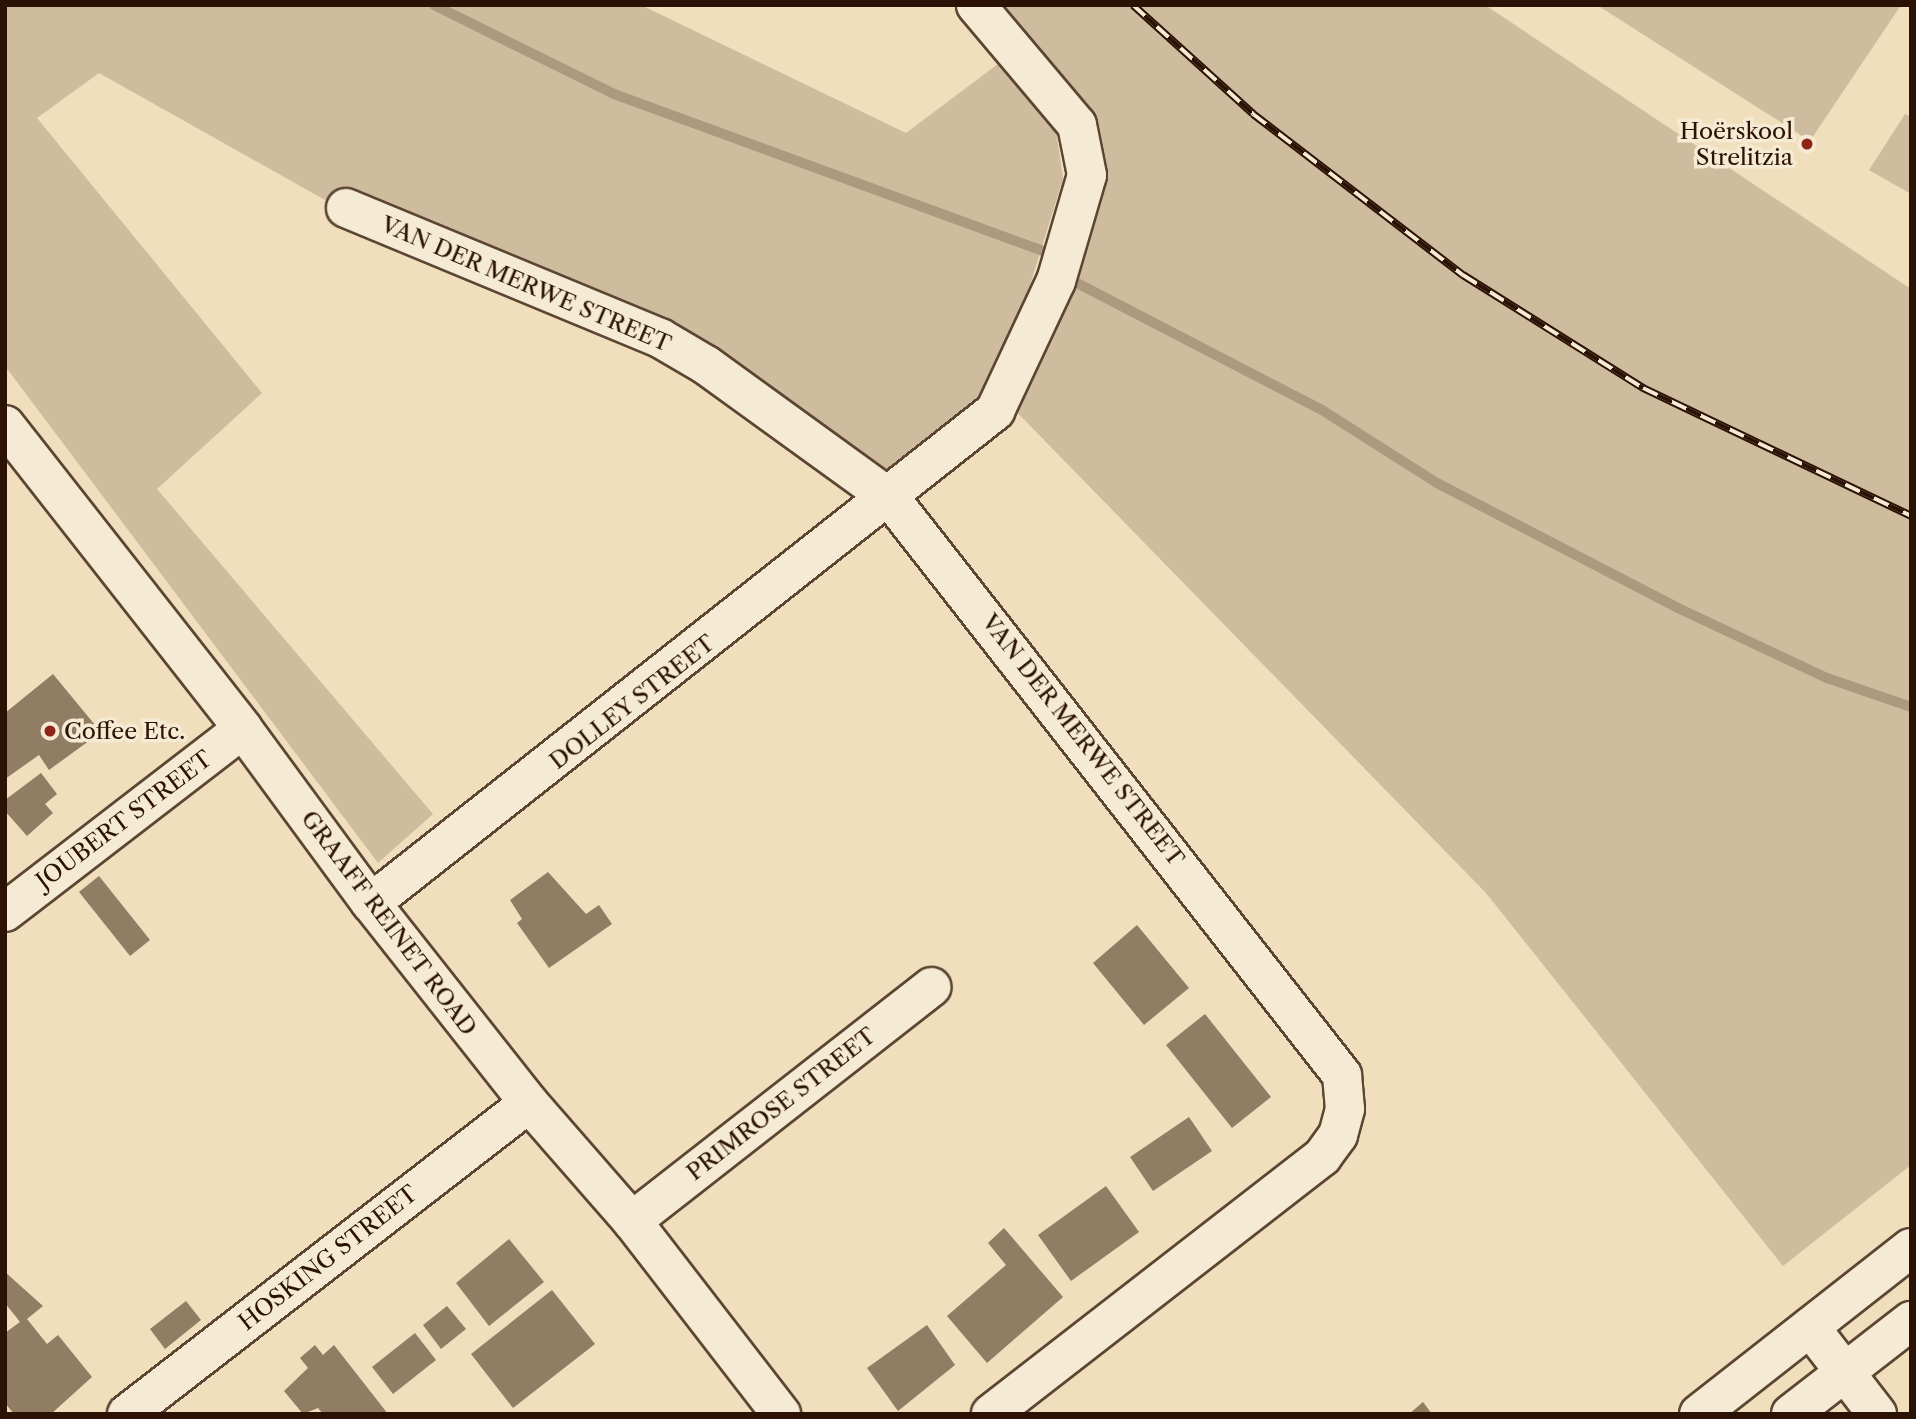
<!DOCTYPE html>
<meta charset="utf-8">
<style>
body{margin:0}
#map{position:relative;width:1916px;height:1419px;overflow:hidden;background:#f0debc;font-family:"Libre Caslon Text",serif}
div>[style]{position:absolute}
.green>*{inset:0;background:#cfbb9d}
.stream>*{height:10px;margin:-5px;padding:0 5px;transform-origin:5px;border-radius:5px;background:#ad997e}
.building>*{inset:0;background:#917c64}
.roads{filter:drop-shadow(2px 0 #5c4533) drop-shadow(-2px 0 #5c4533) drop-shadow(0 2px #5c4533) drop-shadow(0 -2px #5c4533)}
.street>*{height:38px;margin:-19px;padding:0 19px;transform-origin:19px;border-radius:19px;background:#f5ead3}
.secondary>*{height:38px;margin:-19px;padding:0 19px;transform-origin:19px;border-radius:19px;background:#f5ead3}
.rail>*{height:8px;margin-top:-4px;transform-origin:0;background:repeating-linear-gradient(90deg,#f5ead3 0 16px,#2b1205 0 32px);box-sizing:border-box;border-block:2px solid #2b1205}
.dots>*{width:19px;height:19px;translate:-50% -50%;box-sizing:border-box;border:4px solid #f5ead3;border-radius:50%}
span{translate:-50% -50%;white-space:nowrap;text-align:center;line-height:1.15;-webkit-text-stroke:7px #f5ead3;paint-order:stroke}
.poi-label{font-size:23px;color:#2b1205}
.right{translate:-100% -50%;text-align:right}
.left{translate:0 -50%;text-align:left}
.street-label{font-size:23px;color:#2b1205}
.frame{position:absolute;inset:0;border:7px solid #2b1205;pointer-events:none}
</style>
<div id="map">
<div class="green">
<div style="clip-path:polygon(5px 5px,641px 5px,906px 133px,1006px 58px,1054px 115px,1063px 179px,995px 397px,886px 482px,770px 405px,334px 205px,99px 73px,37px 118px,262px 393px,157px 489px,433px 814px,378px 863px,5px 366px)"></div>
<div style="clip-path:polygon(979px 5px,1485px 5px,1911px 289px,1911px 1165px,1783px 1266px,1486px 893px,1007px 402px,1077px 182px,1069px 109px)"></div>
<div style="clip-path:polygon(1597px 5px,1901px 5px,1810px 141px)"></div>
<div style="clip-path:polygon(1905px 114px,1911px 117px,1911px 194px,1869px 170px)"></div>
</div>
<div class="stream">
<div style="left:434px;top:5px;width:201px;rotate:26.3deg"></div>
<div style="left:614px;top:94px;width:457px;rotate:20.1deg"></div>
<div style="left:1077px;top:283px;width:276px;rotate:27.4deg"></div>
<div style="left:1322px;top:410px;width:136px;rotate:32.4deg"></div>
<div style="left:1437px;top:483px;width:271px;rotate:27.4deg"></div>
<div style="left:1678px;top:608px;width:165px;rotate:25.2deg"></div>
<div style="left:1827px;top:678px;width:89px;rotate:19deg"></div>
</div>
<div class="building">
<div style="clip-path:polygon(53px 674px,95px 725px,93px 738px,49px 770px,39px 755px,5px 779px,5px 713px)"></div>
<div style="clip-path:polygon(41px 773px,57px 794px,45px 804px,53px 813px,27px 836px,5px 811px,5px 800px)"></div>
<div style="clip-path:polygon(548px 872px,586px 914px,599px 905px,612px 924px,549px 968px,517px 923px,522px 919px,510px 900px)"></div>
<div style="clip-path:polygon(99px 876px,150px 940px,130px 956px,79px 892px)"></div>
<div style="clip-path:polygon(1137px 925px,1189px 988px,1144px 1025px,1093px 963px)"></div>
<div style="clip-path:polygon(1205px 1014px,1271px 1097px,1232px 1128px,1166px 1045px)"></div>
<div style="clip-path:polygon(1189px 1117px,1212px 1151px,1153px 1191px,1130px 1157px)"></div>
<div style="clip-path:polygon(1106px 1186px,1139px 1232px,1071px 1281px,1038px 1235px)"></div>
<div style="clip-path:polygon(1004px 1228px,1063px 1297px,987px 1363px,947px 1316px,1006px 1265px,988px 1243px)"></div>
<div style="clip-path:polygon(509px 1239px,544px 1282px,489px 1326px,456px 1283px)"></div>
<div style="clip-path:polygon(5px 1272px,43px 1306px,27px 1319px,47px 1344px,58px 1335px,92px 1377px,51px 1414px,14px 1414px,5px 1403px,5px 1333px,20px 1322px,5px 1303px)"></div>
<div style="clip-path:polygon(552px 1290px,595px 1344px,513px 1408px,471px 1354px)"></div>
<div style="clip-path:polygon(186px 1301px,201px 1320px,165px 1349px,150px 1329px)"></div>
<div style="clip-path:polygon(447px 1306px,466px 1329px,441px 1349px,423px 1325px)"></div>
<div style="clip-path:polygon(927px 1325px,955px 1365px,898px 1411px,867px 1368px)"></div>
<div style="clip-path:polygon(415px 1333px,436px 1360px,393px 1394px,372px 1367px)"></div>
<div style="clip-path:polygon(315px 1345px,323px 1355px,334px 1345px,388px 1414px,323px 1414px,318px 1408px,303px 1414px,284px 1391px,308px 1368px,300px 1358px)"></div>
<div style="clip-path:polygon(1423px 1402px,1432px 1414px,1409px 1414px)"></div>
</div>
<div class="roads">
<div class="street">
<div style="left:346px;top:208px;width:340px;rotate:22.5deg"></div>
<div style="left:660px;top:338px;width:53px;rotate:30.4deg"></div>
<div style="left:706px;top:365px;width:227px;rotate:35.9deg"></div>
<div style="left:890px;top:498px;width:733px;rotate:51.93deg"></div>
<div style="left:1342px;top:1075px;width:34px;rotate:85deg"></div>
<div style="left:1345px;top:1109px;width:27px;rotate:105deg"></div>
<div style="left:1338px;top:1135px;width:27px;rotate:126deg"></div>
<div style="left:1322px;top:1157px;width:419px;rotate:142.2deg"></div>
<div style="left:371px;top:903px;width:795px;rotate:-38.25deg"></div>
<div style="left:995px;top:411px;width:144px;rotate:-64.9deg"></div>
<div style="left:1056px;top:281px;width:110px;rotate:-73.7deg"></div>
<div style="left:1087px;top:175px;width:51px;rotate:-101.3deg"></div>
<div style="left:1077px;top:125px;width:157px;rotate:-130.1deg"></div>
<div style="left:5px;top:912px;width:300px;rotate:-37.6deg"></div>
<div style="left:632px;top:1221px;width:380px;rotate:-38deg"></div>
<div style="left:1810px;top:1327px;width:110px;rotate:52.4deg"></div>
<div style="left:127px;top:1414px;width:508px;rotate:-37.73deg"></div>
</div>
<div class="secondary">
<div style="left:5px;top:425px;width:386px;rotate:51.9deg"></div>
<div style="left:243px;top:729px;width:216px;rotate:53.7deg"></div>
<div style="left:371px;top:903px;width:255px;rotate:51.7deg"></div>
<div style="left:529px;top:1103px;width:157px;rotate:48.9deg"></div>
<div style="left:632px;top:1221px;width:244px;rotate:52.3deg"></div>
<div style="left:1699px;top:1414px;width:269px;rotate:-38.1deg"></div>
<div style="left:1791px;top:1414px;width:152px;rotate:-37.8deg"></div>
</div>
</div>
<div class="rail">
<div style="left:1133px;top:5px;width:162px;rotate:42.2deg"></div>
<div style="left:1253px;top:114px;width:265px;rotate:37.5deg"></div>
<div style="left:1463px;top:275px;width:213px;rotate:32.1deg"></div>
<div style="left:1643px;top:388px;width:297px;rotate:25.5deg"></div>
</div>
<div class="dots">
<div style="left:1807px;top:144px;background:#8f2418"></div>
<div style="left:50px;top:731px;background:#8f2418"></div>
</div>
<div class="poi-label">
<span class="right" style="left:1793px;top:144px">Hoërskool<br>Strelitzia</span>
<span class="left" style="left:64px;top:731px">Coffee Etc.</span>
</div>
<div class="street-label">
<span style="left:526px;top:284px;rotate:23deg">VAN DER MERWE STREET</span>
<span style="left:632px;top:702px;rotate:-38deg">DOLLEY STREET</span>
<span style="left:1083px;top:740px;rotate:52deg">VAN DER MERWE STREET</span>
<span style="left:124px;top:820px;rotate:-37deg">JOUBERT STREET</span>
<span style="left:389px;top:923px;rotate:53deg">GRAAFF REINET ROAD</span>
<span style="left:781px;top:1104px;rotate:-38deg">PRIMROSE STREET</span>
<span style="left:328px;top:1258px;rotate:-38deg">HOSKING STREET</span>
</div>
<div class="frame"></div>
</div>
